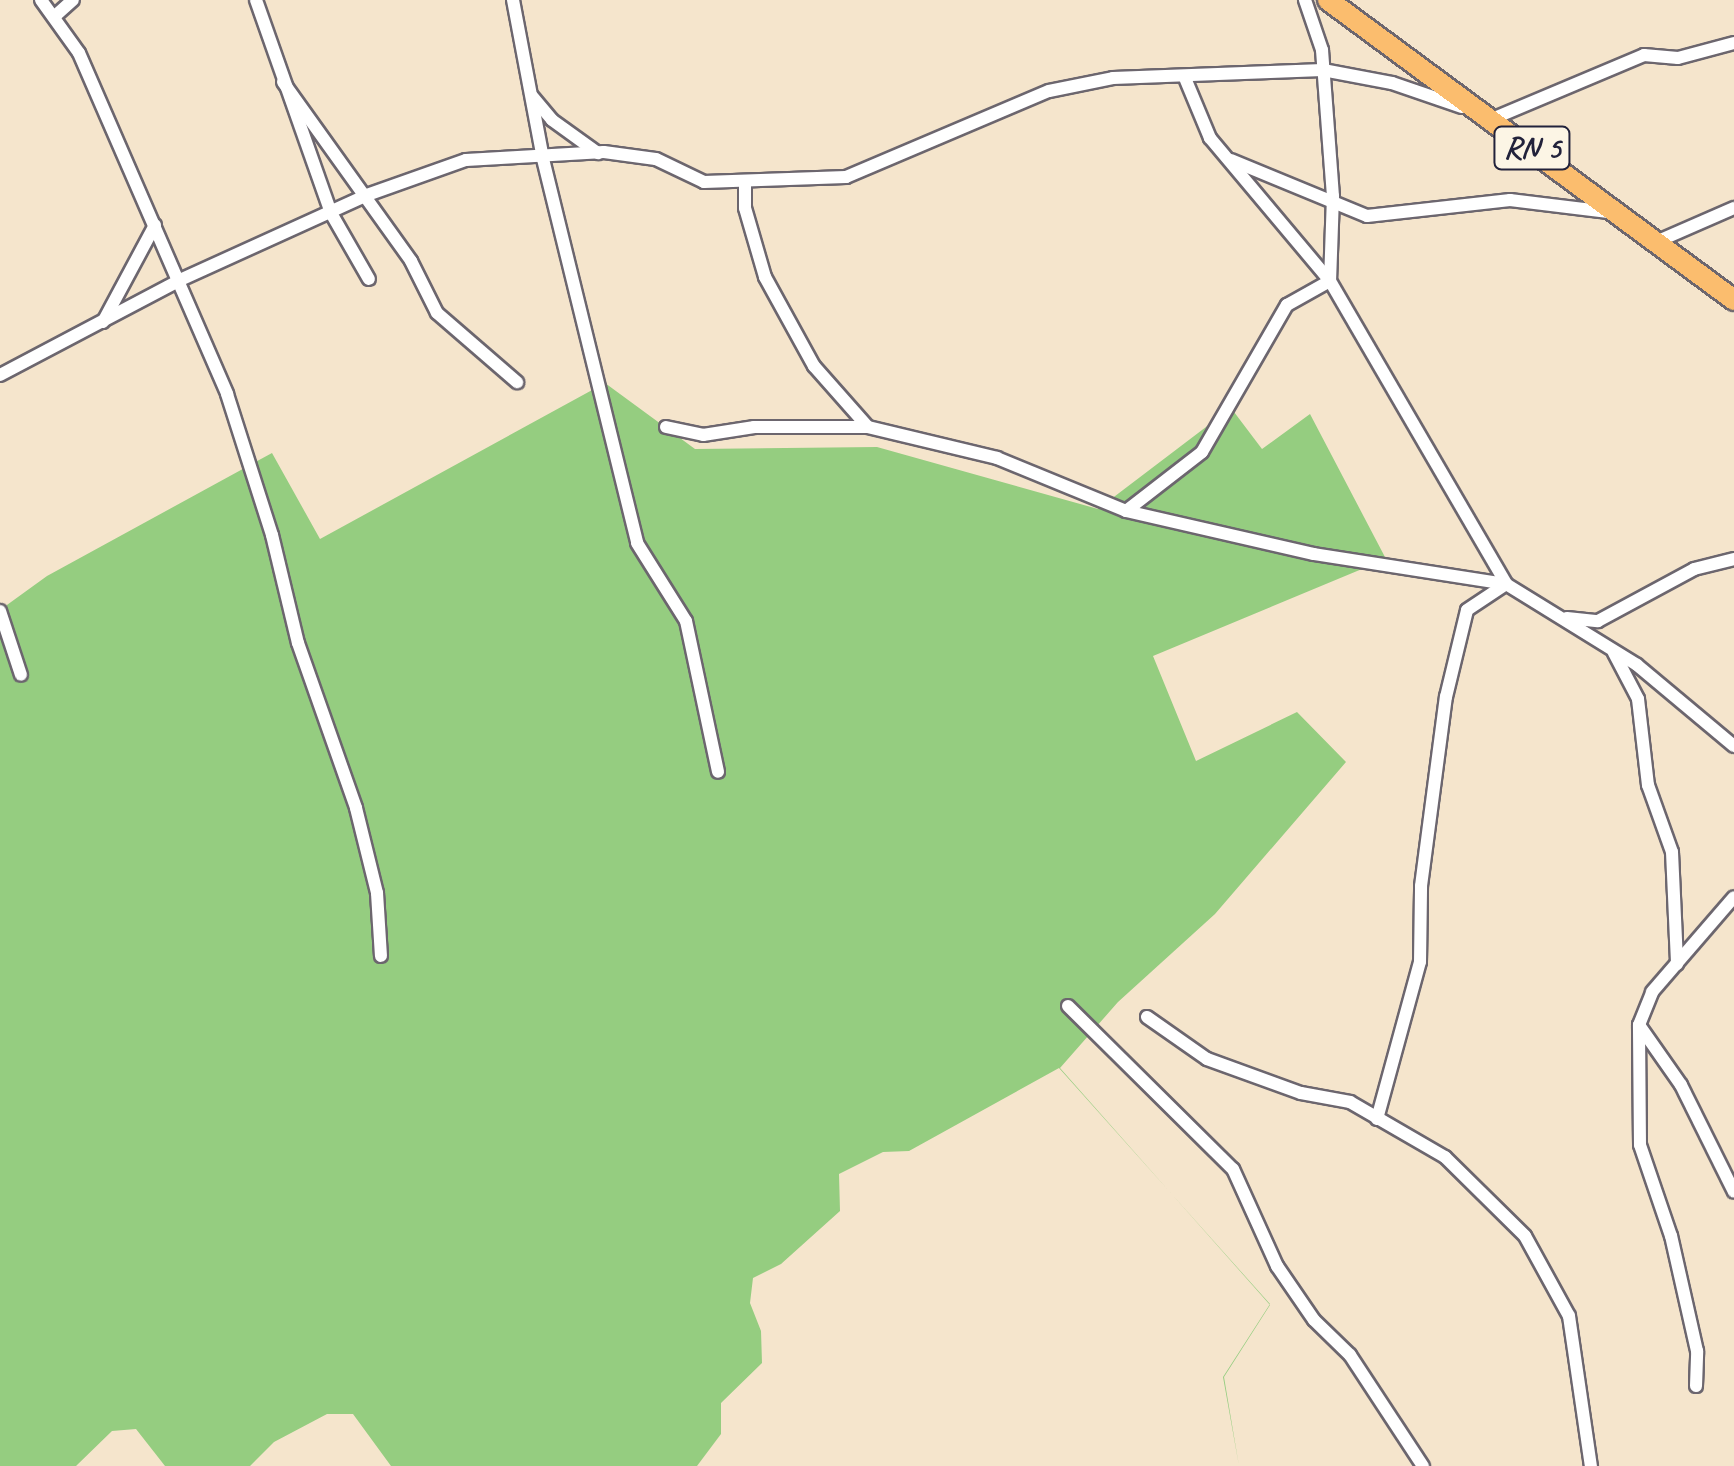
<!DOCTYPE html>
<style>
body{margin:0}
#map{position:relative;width:1734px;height:1466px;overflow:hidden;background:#f5e5cc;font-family:Caveat,sans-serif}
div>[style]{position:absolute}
.green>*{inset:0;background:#95cd80}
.roads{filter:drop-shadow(2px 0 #6c666e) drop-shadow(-2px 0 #6c666e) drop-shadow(0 2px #6c666e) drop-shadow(0 -2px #6c666e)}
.minor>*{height:12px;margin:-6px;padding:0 6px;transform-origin:6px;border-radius:6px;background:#fff}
.primary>*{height:20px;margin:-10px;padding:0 10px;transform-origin:10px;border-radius:10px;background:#fbbd6e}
span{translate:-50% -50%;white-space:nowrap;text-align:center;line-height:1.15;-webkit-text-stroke:10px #fcf5e5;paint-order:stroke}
.shield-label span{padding:2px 8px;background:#fcf5e5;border:2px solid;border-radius:8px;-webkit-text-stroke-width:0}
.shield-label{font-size:32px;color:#22223b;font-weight:700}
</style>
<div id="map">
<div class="green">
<div style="clip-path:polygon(605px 383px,695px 449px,877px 447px,1098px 509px,1231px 408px,1262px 449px,1310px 414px,1386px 559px,1153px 656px,1196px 761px,1297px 712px,1346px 762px,1215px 914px,1118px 1002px,1060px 1068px,1270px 1305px,1224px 1377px,1239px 1466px,1223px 1377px,1270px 1304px,1059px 1068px,909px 1151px,883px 1152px,839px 1174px,840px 1211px,781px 1264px,753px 1278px,750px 1303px,761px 1331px,762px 1363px,721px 1403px,721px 1434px,697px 1466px,391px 1466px,353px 1414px,327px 1414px,274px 1442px,250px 1466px,165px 1466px,136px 1429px,112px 1431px,76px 1466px,0 1466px,0 610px,47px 576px,272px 453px,320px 539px)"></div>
</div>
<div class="roads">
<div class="minor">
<div style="left:41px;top:0;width:65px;rotate:54.4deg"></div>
<div style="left:79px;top:53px;width:372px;rotate:66.5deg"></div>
<div style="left:227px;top:394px;width:148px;rotate:72.3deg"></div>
<div style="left:272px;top:535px;width:111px;rotate:76.5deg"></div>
<div style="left:298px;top:643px;width:175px;rotate:70.6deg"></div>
<div style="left:356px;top:808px;width:88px;rotate:76.1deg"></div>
<div style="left:377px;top:893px;width:63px;rotate:86.4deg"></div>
<div style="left:256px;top:0;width:226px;rotate:70.6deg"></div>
<div style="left:331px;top:213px;width:76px;rotate:60.1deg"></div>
<div style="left:513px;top:0;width:162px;rotate:79.3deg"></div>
<div style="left:543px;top:159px;width:395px;rotate:76.2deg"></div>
<div style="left:637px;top:543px;width:92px;rotate:57.9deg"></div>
<div style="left:686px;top:621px;width:154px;rotate:78deg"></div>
<div style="left:1305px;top:0;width:53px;rotate:71.2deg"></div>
<div style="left:1322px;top:50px;width:146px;rotate:85.7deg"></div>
<div style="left:1333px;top:196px;width:85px;rotate:92deg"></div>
<div style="left:1330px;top:281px;width:350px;rotate:59.8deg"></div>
<div style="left:55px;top:16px;width:24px;rotate:-42deg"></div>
<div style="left:283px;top:82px;width:220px;rotate:54.4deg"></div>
<div style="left:411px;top:261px;width:58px;rotate:63.4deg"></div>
<div style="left:437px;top:313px;width:106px;rotate:40.8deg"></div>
<div style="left:532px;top:96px;width:31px;rotate:50deg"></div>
<div style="left:552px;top:120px;width:57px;rotate:35.7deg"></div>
<div style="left:1485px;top:116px;width:8px;rotate:23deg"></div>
<div style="left:1492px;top:119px;width:165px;rotate:-22.8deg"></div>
<div style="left:1644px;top:55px;width:34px;rotate:5deg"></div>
<div style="left:1678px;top:58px;width:58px;rotate:-15deg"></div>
<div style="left:1231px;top:160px;width:147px;rotate:22.4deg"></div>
<div style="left:1367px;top:216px;width:144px;rotate:-6.4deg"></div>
<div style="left:1510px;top:200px;width:99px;rotate:7deg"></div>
<div style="left:745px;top:181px;width:27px;rotate:90deg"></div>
<div style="left:745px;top:208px;width:72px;rotate:73.8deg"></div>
<div style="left:765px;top:277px;width:102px;rotate:61.2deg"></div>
<div style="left:814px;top:366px;width:81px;rotate:48.5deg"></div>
<div style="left:1658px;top:241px;width:83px;rotate:-23.5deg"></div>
<div style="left:103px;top:322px;width:110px;rotate:-61.8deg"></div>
<div style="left:0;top:375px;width:204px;rotate:-27.8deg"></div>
<div style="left:180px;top:280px;width:205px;rotate:-24.4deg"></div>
<div style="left:367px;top:195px;width:105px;rotate:-19.5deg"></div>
<div style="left:466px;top:160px;width:138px;rotate:-3.3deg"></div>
<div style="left:604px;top:152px;width:52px;rotate:7.7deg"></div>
<div style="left:656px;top:159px;width:53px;rotate:25.6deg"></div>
<div style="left:704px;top:182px;width:142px;rotate:-2deg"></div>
<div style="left:846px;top:177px;width:220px;rotate:-23deg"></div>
<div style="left:1049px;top:91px;width:65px;rotate:-11.5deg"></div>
<div style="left:1113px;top:78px;width:210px;rotate:-2.2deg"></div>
<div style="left:1323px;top:70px;width:70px;rotate:10.7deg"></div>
<div style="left:1392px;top:83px;width:74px;rotate:18.9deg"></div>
<div style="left:666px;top:427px;width:38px;rotate:12deg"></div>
<div style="left:703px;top:435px;width:52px;rotate:-8.9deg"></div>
<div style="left:754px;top:427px;width:114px"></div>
<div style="left:868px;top:427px;width:133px;rotate:13.5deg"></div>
<div style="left:997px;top:458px;width:139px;rotate:22.3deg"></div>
<div style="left:1126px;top:511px;width:193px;rotate:12.9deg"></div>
<div style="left:1314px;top:554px;width:194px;rotate:8.9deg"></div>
<div style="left:1126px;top:511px;width:96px;rotate:-37.8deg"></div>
<div style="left:1202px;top:452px;width:170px;rotate:-60deg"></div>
<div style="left:1287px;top:305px;width:49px;rotate:-29.2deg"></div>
<div style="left:1330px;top:281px;width:187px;rotate:-130deg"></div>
<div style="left:1210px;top:138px;width:65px;rotate:-112.6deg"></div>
<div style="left:0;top:611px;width:67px;rotate:71.8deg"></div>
<div style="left:1567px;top:618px;width:31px;rotate:6deg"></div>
<div style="left:1598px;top:621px;width:109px;rotate:-28.4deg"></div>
<div style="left:1694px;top:569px;width:41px;rotate:-14deg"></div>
<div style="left:1614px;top:653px;width:52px;rotate:62.4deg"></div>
<div style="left:1638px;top:699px;width:87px;rotate:83.4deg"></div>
<div style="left:1648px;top:785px;width:71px;rotate:70.3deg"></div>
<div style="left:1672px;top:852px;width:112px;rotate:87.4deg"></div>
<div style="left:1068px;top:1006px;width:232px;rotate:44.7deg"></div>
<div style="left:1233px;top:1169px;width:107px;rotate:65.6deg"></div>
<div style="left:1277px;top:1266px;width:65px;rotate:55.6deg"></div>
<div style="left:1314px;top:1320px;width:50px;rotate:44.2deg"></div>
<div style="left:1350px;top:1355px;width:133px;rotate:56.7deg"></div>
<div style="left:1147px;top:1017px;width:73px;rotate:35deg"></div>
<div style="left:1207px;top:1059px;width:100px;rotate:19.9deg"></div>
<div style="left:1301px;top:1093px;width:50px;rotate:10.4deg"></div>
<div style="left:1350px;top:1102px;width:110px;rotate:30.1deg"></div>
<div style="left:1445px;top:1157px;width:112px;rotate:44.6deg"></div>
<div style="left:1525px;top:1236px;width:91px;rotate:61.2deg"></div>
<div style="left:1569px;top:1316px;width:152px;rotate:81.7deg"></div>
<div style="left:1639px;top:1025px;width:73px;rotate:55deg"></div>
<div style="left:1681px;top:1085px;width:119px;rotate:63.6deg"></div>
<div style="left:1377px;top:1119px;width:163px;rotate:-74.7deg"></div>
<div style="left:1420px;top:962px;width:76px;rotate:-89.2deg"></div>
<div style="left:1421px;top:886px;width:191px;rotate:-82.5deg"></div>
<div style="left:1446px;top:697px;width:89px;rotate:-76.4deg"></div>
<div style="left:1467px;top:610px;width:47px;rotate:-33.7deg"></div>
<div style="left:1506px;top:584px;width:154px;rotate:31.7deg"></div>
<div style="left:1637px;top:665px;width:126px;rotate:39.9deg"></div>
<div style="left:1696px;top:1386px;width:35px;rotate:-88deg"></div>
<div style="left:1697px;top:1351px;width:118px;rotate:-102.7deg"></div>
<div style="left:1671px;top:1236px;width:96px;rotate:-108.8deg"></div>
<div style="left:1640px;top:1145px;width:120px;rotate:-90.5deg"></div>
<div style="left:1639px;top:1025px;width:35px;rotate:-68deg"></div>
<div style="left:1652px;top:992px;width:125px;rotate:-49.2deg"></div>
</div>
<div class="primary">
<div style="left:1328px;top:0;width:505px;rotate:36.46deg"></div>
</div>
</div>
<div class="shield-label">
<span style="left:1532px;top:148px">RN 5</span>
</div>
</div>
